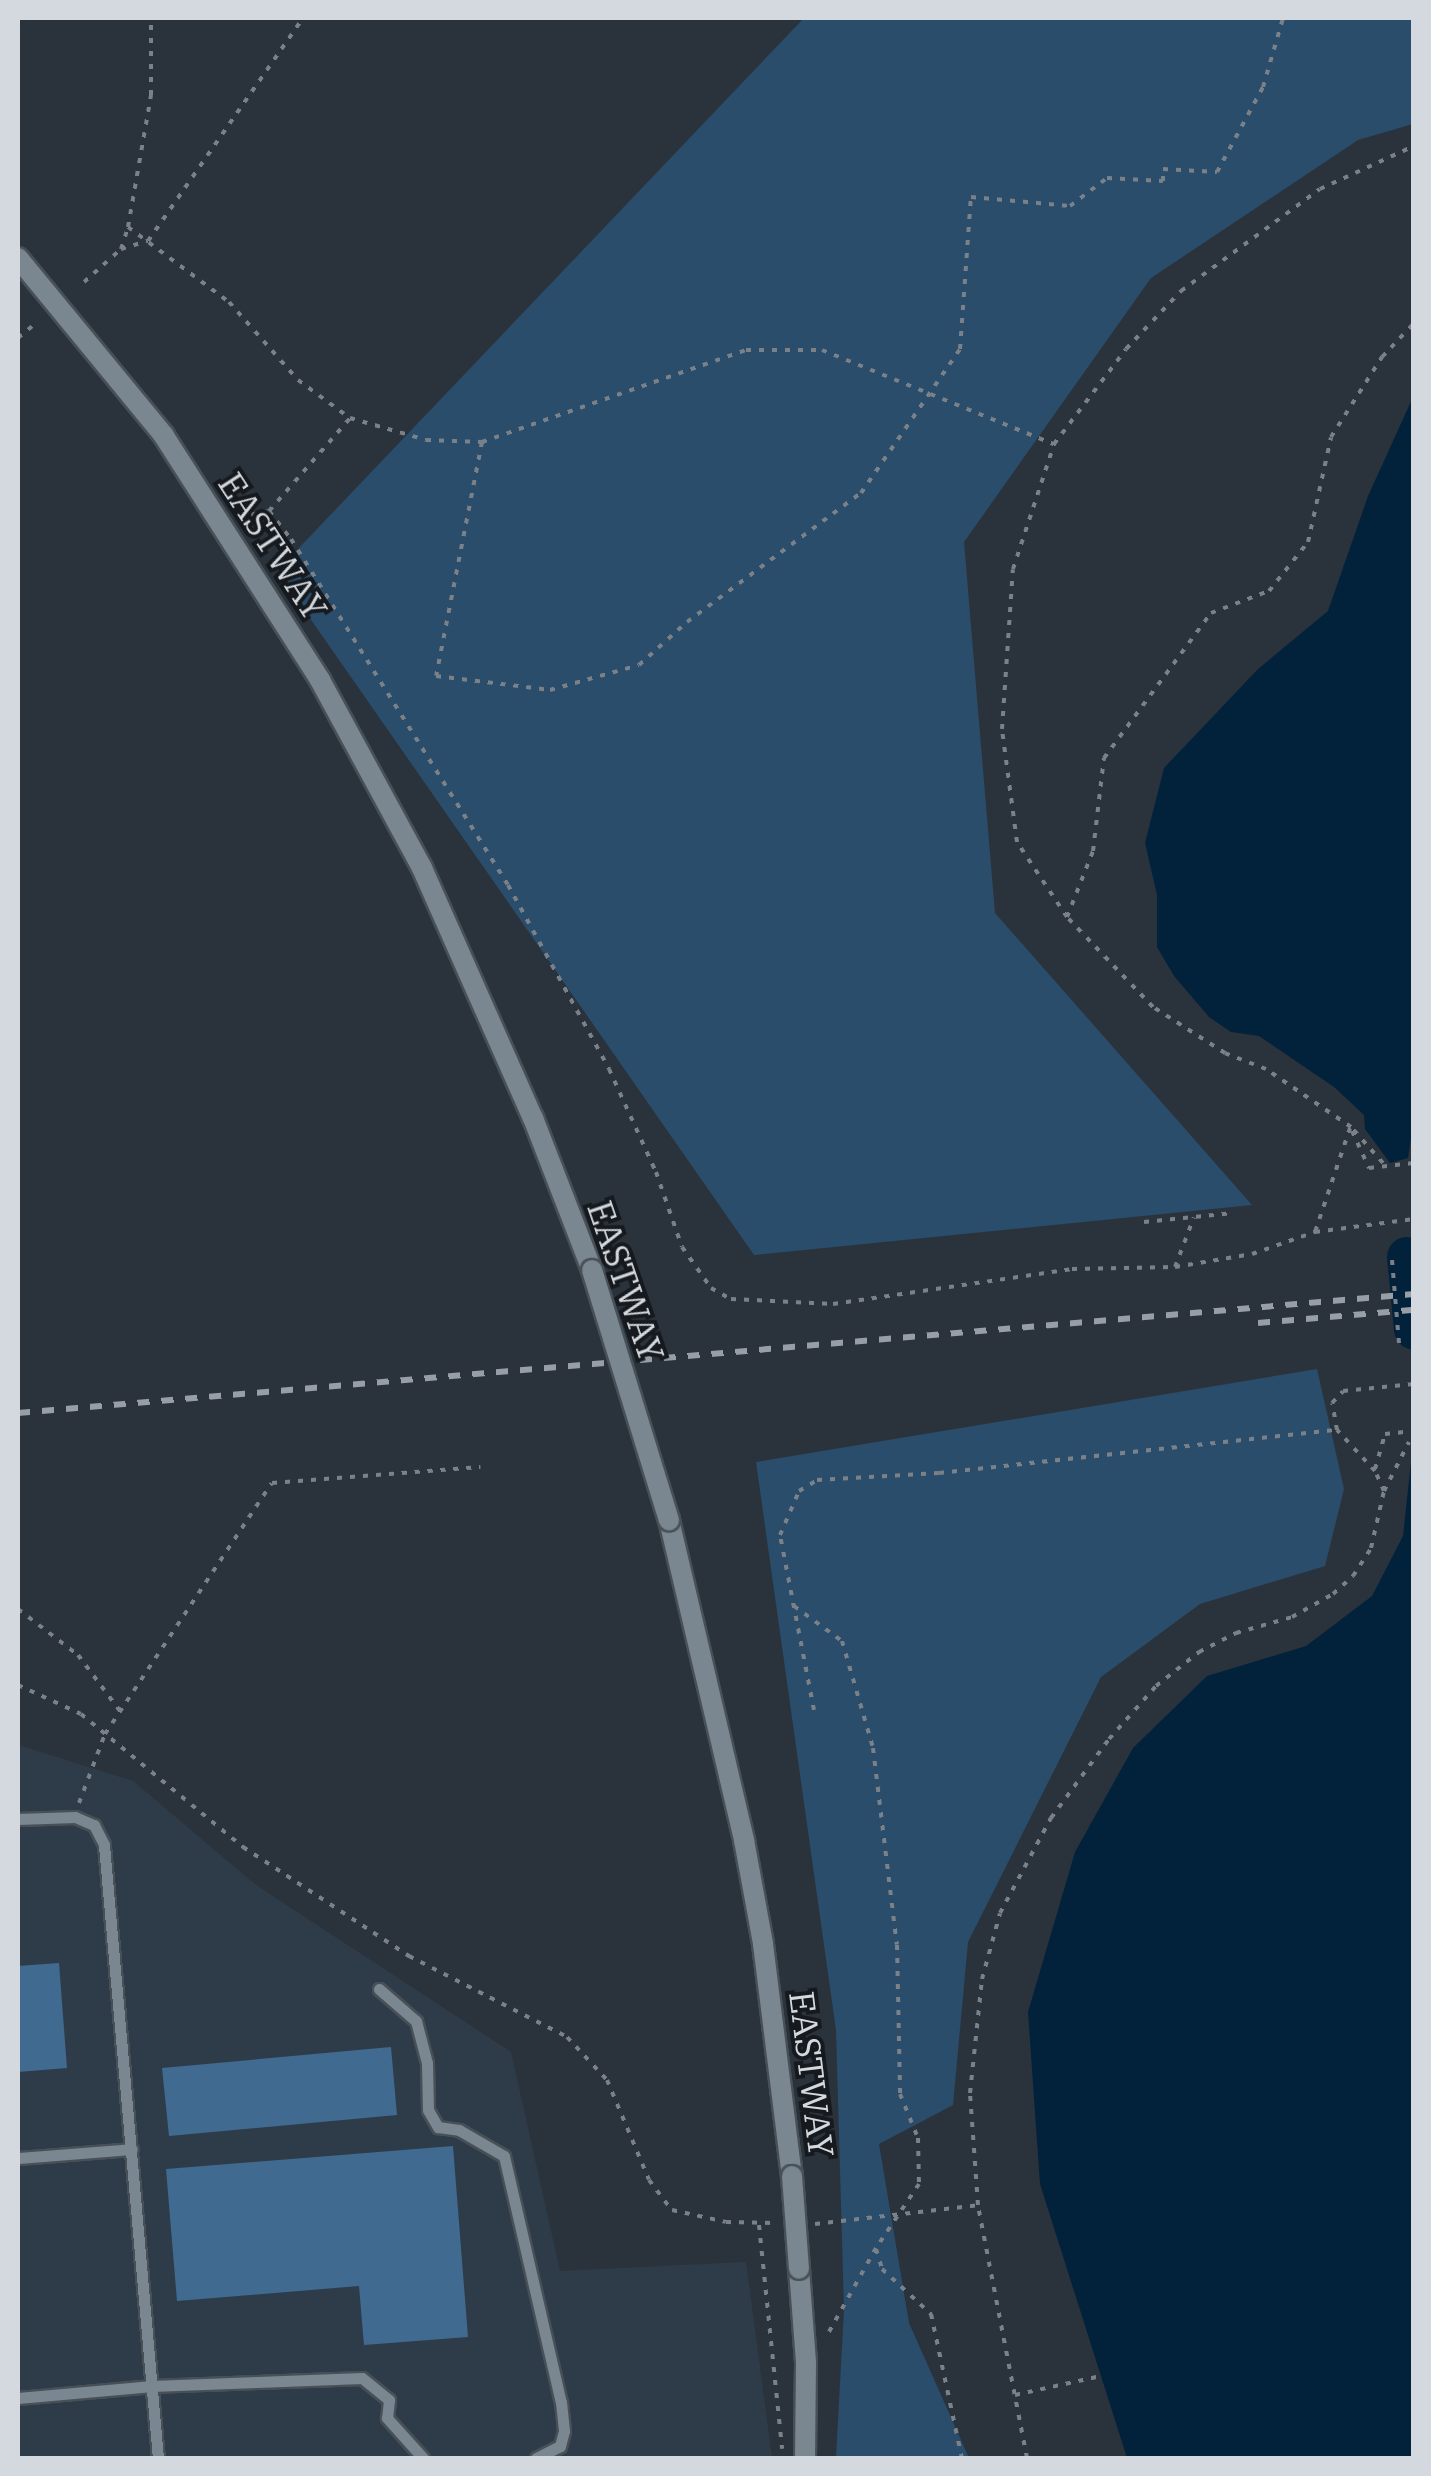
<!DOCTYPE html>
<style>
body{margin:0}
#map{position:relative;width:1431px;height:2476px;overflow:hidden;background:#2a333c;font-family:"IBM Plex Serif",serif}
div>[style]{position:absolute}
.built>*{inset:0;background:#2e3c4a}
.green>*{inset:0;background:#2a4d6c}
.water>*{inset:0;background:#02223b}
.river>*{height:40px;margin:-20px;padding:0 20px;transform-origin:20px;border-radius:20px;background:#02223b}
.building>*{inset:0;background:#406a90}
.path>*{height:4px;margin-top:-2px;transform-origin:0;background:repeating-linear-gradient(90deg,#7a8188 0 5px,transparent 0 13px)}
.roads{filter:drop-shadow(2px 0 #485057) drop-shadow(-2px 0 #485057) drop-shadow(0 2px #485057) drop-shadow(0 -2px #485057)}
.service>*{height:11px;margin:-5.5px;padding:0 5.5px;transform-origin:5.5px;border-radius:5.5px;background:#7a8690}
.tertiary>*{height:20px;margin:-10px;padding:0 10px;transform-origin:10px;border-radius:10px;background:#7a8690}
.rail>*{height:6px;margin-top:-3px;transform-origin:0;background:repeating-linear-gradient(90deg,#979ea5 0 12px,transparent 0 24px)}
.bridges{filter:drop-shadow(2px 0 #485057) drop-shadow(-2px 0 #485057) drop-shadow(0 2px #485057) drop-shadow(0 -2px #485057)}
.tertiary-bridge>*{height:20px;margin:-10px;padding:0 10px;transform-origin:10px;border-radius:10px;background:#7a8690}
span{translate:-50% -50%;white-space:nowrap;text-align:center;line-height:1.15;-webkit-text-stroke:8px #161a1e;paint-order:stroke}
.street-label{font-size:35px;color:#d3d9de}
.frame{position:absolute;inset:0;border:20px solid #d3d9de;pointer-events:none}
</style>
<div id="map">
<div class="built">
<div style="clip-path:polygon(18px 1745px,133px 1781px,256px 1885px,511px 2052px,560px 2271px,746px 2262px,772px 2458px,18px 2458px)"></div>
</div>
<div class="green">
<div style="clip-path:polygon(804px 18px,1413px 18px,1413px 124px,1358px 140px,1151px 278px,964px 542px,995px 913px,1252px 1205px,754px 1255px,277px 571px)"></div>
<div style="clip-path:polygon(1317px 1369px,1344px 1489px,1325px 1566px,1200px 1604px,1101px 1677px,968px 1942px,953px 2105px,879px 2144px,909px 2323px,969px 2458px,836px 2458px,844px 2309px,836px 2030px,756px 1462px)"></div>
</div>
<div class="water">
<div style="clip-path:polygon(1413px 397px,1414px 1118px,1408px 1158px,1390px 1163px,1365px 1129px,1364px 1115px,1334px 1087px,1259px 1036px,1231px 1032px,1209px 1017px,1174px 976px,1157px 947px,1157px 895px,1145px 843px,1164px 768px,1258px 669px,1328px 611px,1368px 496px)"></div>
<div style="clip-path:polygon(1413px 1443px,1413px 2458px,1127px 2458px,1040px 2184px,1028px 2012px,1075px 1852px,1133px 1748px,1207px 1676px,1306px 1646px,1372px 1596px,1403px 1536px)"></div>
</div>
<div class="river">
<div style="left:1407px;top:1257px;width:73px;rotate:84.5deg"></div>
</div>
<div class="building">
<div style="clip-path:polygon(59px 1963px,67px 2068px,18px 2072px,18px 1966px)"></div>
<div style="clip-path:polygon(391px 2047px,397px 2115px,169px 2136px,162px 2068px)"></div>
<div style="clip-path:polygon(453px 2146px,468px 2337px,364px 2345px,359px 2286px,177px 2301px,166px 2169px)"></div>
</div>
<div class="path">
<div style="left:128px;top:227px;width:126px;rotate:36.6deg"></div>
<div style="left:229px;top:302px;width:104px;rotate:48.5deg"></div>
<div style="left:298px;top:380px;width:64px;rotate:36.2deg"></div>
<div style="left:350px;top:418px;width:79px;rotate:16.1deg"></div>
<div style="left:426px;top:440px;width:56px;rotate:2deg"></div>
<div style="left:482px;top:442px;width:280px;rotate:-19.2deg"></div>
<div style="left:746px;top:350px;width:76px"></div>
<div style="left:822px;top:350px;width:250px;rotate:22.1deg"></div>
<div style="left:121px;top:249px;width:28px;rotate:-17deg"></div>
<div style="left:148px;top:241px;width:272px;rotate:-55.2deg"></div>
<div style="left:84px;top:282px;width:50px;rotate:-41.7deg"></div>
<div style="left:121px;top:249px;width:23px;rotate:-72deg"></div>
<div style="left:128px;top:227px;width:134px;rotate:-80.1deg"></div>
<div style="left:151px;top:95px;width:77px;rotate:-90deg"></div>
<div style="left:18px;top:338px;width:25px;rotate:-40deg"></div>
<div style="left:482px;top:442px;width:238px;rotate:101.1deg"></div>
<div style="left:436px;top:676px;width:115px;rotate:7deg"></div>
<div style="left:550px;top:690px;width:92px;rotate:-15.7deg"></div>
<div style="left:639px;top:665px;width:64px;rotate:-41.9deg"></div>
<div style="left:687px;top:622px;width:217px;rotate:-36.6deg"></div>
<div style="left:861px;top:493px;width:175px;rotate:-55.5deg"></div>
<div style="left:960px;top:349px;width:152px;rotate:-85.9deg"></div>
<div style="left:971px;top:197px;width:99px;rotate:5.2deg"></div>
<div style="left:1070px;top:206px;width:46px;rotate:-37.1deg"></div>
<div style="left:1107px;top:178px;width:56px;rotate:3.1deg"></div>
<div style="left:1163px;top:181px;width:12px;rotate:-90deg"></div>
<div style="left:1163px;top:169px;width:54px;rotate:3.2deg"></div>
<div style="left:1217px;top:172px;width:97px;rotate:-61.6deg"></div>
<div style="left:1263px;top:87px;width:72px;rotate:-73.8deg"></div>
<div style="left:269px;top:511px;width:36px;rotate:52deg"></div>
<div style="left:291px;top:539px;width:408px;rotate:57.9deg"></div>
<div style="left:508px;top:885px;width:210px;rotate:61.2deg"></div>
<div style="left:609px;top:1069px;width:113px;rotate:65.5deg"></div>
<div style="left:656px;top:1172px;width:79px;rotate:70.9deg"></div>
<div style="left:682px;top:1247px;width:50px;rotate:54.7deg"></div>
<div style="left:711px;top:1288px;width:23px;rotate:29deg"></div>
<div style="left:731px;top:1299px;width:102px;rotate:2.8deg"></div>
<div style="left:833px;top:1304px;width:242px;rotate:-8.3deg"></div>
<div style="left:1072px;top:1269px;width:103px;rotate:-1.1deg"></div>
<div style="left:1175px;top:1267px;width:78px;rotate:-9.6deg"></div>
<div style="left:1252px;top:1254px;width:67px;rotate:-19.2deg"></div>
<div style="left:238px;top:517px;width:32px;rotate:-11deg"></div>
<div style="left:269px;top:511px;width:123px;rotate:-48.9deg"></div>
<div style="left:1067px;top:917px;width:71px;rotate:-68.5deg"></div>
<div style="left:1093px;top:851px;width:94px;rotate:-83.3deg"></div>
<div style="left:1104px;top:758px;width:180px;rotate:-53.6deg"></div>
<div style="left:1211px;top:613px;width:62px;rotate:-20.8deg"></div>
<div style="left:1269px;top:591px;width:63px;rotate:-51.5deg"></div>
<div style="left:1308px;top:542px;width:107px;rotate:-77.6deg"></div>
<div style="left:1331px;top:437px;width:95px;rotate:-57.5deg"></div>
<div style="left:1382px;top:357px;width:47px;rotate:-46.7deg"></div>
<div style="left:1350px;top:1128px;width:110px;rotate:108.6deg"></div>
<div style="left:1315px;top:1232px;width:100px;rotate:-7.5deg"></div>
<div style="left:1352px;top:1131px;width:41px;rotate:65.3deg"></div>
<div style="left:1369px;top:1168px;width:45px;rotate:-6.3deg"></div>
<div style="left:1383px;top:1163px;width:48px;rotate:-131.6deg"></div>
<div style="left:1351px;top:1127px;width:103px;rotate:-145.7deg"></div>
<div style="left:1266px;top:1069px;width:44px;rotate:-158.7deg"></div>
<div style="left:1225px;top:1053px;width:85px;rotate:-147.4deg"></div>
<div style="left:1153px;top:1007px;width:124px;rotate:-133.7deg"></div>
<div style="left:1067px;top:917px;width:90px;rotate:-123.7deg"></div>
<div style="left:1017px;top:842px;width:114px;rotate:-97.6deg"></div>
<div style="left:1002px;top:729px;width:160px;rotate:-86.1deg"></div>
<div style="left:1013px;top:569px;width:132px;rotate:-71.8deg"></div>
<div style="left:1054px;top:444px;width:119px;rotate:-52.8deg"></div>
<div style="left:1126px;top:349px;width:80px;rotate:-46.5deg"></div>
<div style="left:1181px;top:291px;width:172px;rotate:-36.3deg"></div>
<div style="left:1320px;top:189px;width:103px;rotate:-24.6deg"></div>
<div style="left:1144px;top:1222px;width:90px;rotate:-5.7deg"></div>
<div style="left:1392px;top:1260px;width:84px;rotate:85.2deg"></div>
<div style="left:1175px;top:1267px;width:53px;rotate:-69.2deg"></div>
<div style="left:1375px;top:1469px;width:36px;rotate:-74deg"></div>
<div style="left:1385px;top:1434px;width:29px;rotate:-6deg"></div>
<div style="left:1384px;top:1491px;width:22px;rotate:-114deg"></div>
<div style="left:1375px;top:1471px;width:56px;rotate:-132.8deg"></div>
<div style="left:1337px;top:1430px;width:27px;rotate:-100deg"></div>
<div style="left:1332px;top:1403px;width:16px;rotate:-47deg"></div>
<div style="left:1343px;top:1391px;width:71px;rotate:-5.6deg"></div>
<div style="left:794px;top:1606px;width:59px;rotate:36.1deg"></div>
<div style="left:842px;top:1641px;width:111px;rotate:73.8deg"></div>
<div style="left:873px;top:1748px;width:198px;rotate:83.1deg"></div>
<div style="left:897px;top:1945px;width:149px;rotate:88.8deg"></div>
<div style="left:900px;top:2094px;width:48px;rotate:67.8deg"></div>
<div style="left:918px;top:2138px;width:46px;rotate:88.8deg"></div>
<div style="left:919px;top:2184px;width:77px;rotate:123.9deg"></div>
<div style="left:876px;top:2248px;width:102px;rotate:119.3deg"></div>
<div style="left:18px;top:1609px;width:76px;rotate:37.5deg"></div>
<div style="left:78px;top:1655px;width:70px;rotate:53.1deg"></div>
<div style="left:18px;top:1685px;width:69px;rotate:24.7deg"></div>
<div style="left:81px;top:1714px;width:210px;rotate:39.4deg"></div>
<div style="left:243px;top:1847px;width:199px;rotate:33.3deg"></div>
<div style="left:409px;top:1956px;width:178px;rotate:27.1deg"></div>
<div style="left:567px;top:2037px;width:59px;rotate:47.1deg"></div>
<div style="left:607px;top:2080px;width:108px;rotate:67.2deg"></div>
<div style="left:649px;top:2180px;width:38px;rotate:53deg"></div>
<div style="left:672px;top:2210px;width:55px;rotate:12.5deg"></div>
<div style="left:726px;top:2222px;width:49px;rotate:1.2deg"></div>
<div style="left:814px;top:1710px;width:178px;rotate:-101deg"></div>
<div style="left:780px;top:1535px;width:48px;rotate:-66.6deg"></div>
<div style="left:799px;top:1491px;width:21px;rotate:-31deg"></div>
<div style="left:817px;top:1480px;width:122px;rotate:-3.3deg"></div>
<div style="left:939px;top:1473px;width:400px;rotate:-6.2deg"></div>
<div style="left:79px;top:1803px;width:74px;rotate:-69.4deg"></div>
<div style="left:105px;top:1734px;width:301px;rotate:-56.4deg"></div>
<div style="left:272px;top:1483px;width:209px;rotate:-4.4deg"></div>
<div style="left:815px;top:2224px;width:164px;rotate:-6.6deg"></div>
<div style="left:759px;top:2225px;width:225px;rotate:84.1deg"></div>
<div style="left:876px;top:2249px;width:21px;rotate:73deg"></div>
<div style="left:882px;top:2269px;width:67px;rotate:42.6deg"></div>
<div style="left:931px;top:2314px;width:147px;rotate:77.9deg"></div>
<div style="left:1015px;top:2395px;width:88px;rotate:-12.5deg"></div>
<div style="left:1027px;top:2458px;width:258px;rotate:-101deg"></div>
<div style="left:978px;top:2205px;width:112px;rotate:-94.1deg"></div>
<div style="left:970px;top:2093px;width:115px;rotate:-84deg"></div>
<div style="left:982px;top:1979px;width:68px;rotate:-74.7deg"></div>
<div style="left:1000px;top:1913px;width:108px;rotate:-61.8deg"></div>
<div style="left:1051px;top:1818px;width:98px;rotate:-53.7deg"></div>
<div style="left:1109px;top:1739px;width:71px;rotate:-48.4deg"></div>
<div style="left:1156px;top:1686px;width:55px;rotate:-38.3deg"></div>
<div style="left:1199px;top:1652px;width:42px;rotate:-27.2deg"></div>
<div style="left:1236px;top:1633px;width:58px;rotate:-15.9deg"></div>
<div style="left:1292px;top:1617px;width:47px;rotate:-29.3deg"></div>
<div style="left:1333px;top:1594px;width:27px;rotate:-42deg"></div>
<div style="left:1353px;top:1576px;width:33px;rotate:-57deg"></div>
<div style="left:1371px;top:1548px;width:58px;rotate:-77.2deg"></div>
<div style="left:1384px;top:1491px;width:55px;rotate:-63deg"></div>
</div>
<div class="roads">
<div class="service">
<div style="left:18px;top:1819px;width:57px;rotate:-2deg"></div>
<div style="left:75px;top:1817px;width:21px;rotate:23deg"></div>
<div style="left:94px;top:1825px;width:22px;rotate:63deg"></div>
<div style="left:104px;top:1845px;width:615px;rotate:84.97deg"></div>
<div style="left:379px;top:1989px;width:49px;rotate:40.9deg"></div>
<div style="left:416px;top:2021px;width:43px;rotate:75.3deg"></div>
<div style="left:427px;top:2063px;width:47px;rotate:88.8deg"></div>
<div style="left:428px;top:2110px;width:20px;rotate:60deg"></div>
<div style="left:438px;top:2127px;width:21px;rotate:8deg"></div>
<div style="left:459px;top:2130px;width:52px;rotate:30deg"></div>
<div style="left:504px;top:2156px;width:253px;rotate:77deg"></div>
<div style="left:561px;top:2402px;width:29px;rotate:84deg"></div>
<div style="left:564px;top:2431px;width:16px;rotate:105deg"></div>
<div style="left:560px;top:2446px;width:27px;rotate:153deg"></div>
<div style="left:18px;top:2158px;width:114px;rotate:-4.5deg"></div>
<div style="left:18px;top:2398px;width:135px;rotate:-5.1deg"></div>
<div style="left:152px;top:2386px;width:210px;rotate:-2.2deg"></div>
<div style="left:362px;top:2378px;width:35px;rotate:39deg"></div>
<div style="left:389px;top:2400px;width:18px;rotate:96deg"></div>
<div style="left:387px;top:2418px;width:54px;rotate:48deg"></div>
</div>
<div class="tertiary">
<div style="left:18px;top:258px;width:230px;rotate:50.6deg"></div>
<div style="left:164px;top:436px;width:290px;rotate:57.4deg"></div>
<div style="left:320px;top:680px;width:214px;rotate:61.5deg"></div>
<div style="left:422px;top:868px;width:274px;rotate:66.1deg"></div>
<div style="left:533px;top:1118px;width:163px;rotate:68.8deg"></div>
<div style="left:669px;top:1520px;width:329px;rotate:76.8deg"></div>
<div style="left:744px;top:1840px;width:106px;rotate:79.6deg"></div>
<div style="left:763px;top:1944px;width:234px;rotate:82.9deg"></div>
<div style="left:799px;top:2269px;width:94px;rotate:85.7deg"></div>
<div style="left:806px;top:2363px;width:95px;rotate:90.6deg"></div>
</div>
</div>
<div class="rail">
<div style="left:1258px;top:1323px;width:157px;rotate:-4.8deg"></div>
<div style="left:18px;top:1413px;width:1401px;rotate:-4.87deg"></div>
</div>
<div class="bridges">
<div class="tertiary-bridge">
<div style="left:592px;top:1270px;width:262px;rotate:72.9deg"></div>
<div style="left:792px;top:2176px;width:93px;rotate:85.7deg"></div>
</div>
</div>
<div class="street-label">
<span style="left:273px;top:546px;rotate:57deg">EASTWAY</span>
<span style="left:626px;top:1281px;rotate:71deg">EASTWAY</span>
<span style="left:812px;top:2074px;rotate:83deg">EASTWAY</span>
</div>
<div class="frame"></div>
</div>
